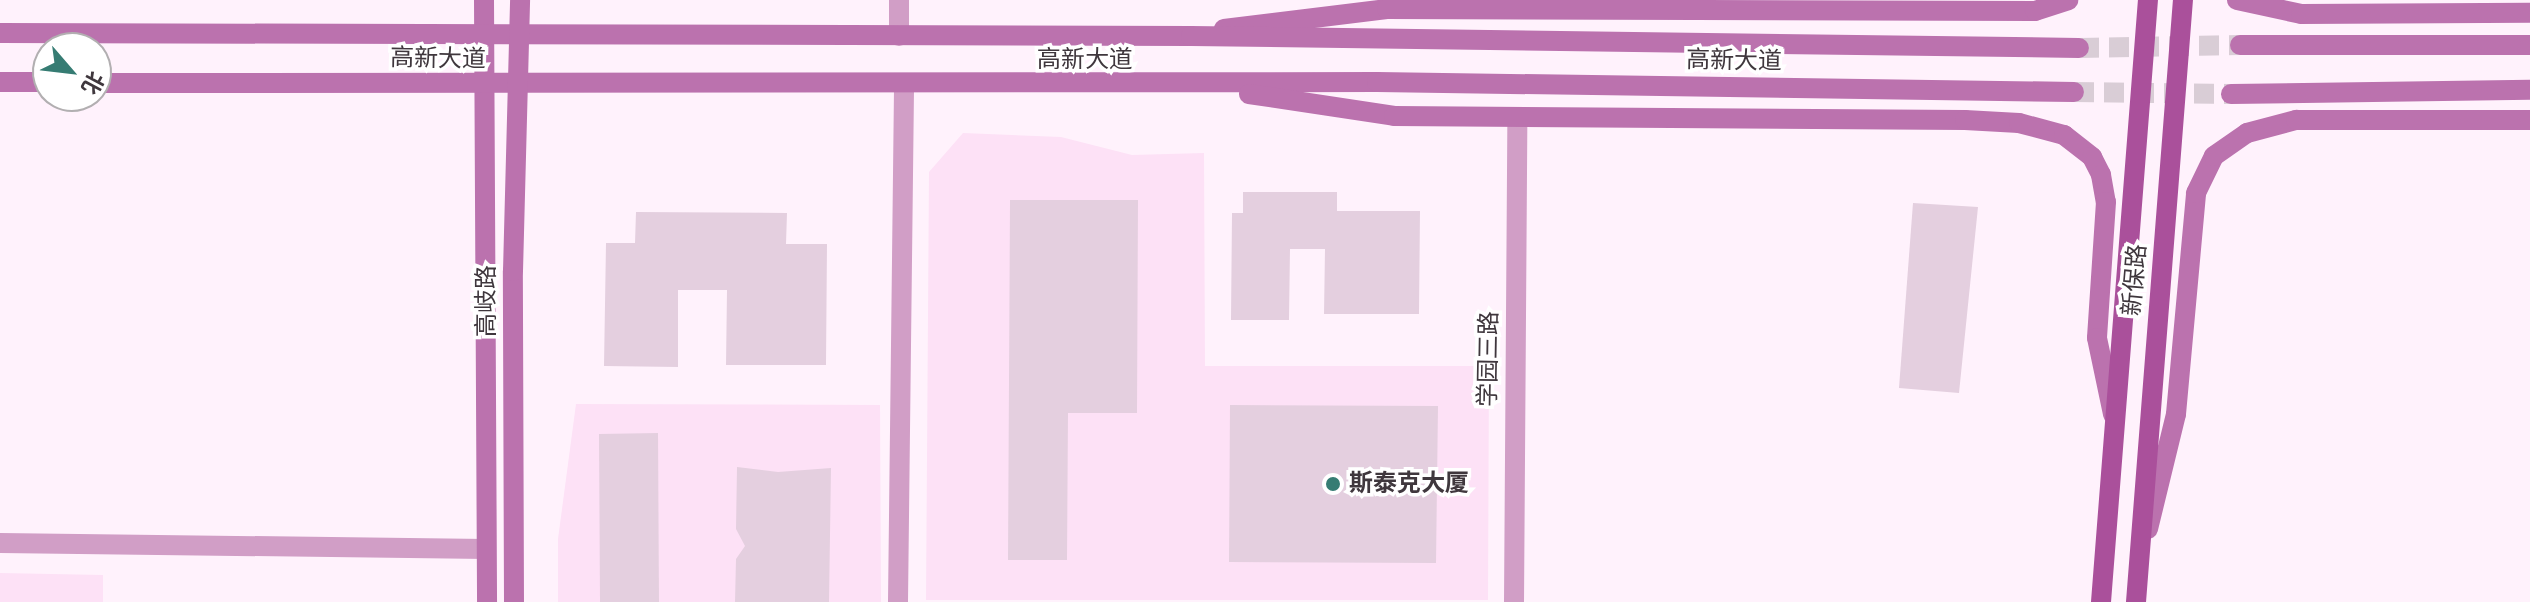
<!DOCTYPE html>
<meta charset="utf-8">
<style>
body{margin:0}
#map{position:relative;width:2530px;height:602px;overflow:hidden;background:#fff2fc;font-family:"Sofia Sans Condensed","Noto Sans SC",sans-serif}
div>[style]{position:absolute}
.built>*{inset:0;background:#fde1f6}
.building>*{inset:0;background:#e4cfdf}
.secondary-tunnel>*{height:20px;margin-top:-10px;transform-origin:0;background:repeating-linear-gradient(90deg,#d9cdd6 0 20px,transparent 0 30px)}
.tertiary>*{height:20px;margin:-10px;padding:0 10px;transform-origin:10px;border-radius:10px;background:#d19ec6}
.secondary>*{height:20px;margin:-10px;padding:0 10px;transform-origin:10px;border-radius:10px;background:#bb72ae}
.primary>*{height:20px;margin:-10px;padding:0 10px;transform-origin:10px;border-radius:10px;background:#aa509b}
.dots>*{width:22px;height:22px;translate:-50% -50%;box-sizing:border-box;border:4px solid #fff;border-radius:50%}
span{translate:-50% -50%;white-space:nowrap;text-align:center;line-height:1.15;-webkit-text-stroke:7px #fff;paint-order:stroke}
.street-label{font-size:24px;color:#3f373d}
.poi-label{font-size:24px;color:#3f373d;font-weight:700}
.left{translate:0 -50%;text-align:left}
.north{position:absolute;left:32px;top:32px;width:80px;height:80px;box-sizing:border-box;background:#fff;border:2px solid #b2afb1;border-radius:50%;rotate:118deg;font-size:22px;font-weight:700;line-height:32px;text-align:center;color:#3f373d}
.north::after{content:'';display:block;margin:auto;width:28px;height:36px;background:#367c73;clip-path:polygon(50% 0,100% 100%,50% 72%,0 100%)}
</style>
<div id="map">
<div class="built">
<div style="clip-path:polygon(963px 133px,1061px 137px,1132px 155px,1204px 153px,1205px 366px,1489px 366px,1488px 600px,926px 600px,929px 172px)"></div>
<div style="clip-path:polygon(576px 404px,880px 405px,881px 602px,558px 602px,558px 539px)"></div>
<div style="clip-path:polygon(0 573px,103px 575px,103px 602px,0 602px)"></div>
</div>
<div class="building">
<div style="clip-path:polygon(1243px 192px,1337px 192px,1337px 211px,1420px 211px,1419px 314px,1324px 314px,1325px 249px,1290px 249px,1289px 320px,1231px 320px,1232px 213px,1243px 213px)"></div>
<div style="clip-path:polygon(1010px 200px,1138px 200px,1137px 413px,1068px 413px,1067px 560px,1008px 560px)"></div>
<div style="clip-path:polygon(1913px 203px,1978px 207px,1959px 393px,1899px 388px)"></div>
<div style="clip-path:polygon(636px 212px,787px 213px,786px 244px,827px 244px,826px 365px,726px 365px,727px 290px,678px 290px,678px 367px,604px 366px,606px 243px,635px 243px)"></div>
<div style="clip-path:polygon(1230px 405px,1438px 406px,1436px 563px,1229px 562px)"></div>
<div style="clip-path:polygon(658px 433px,659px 602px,600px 602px,599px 434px)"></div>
<div style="clip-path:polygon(737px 467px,778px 472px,831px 468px,829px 602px,735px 602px,736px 559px,745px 546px,736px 529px)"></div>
</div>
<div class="secondary-tunnel">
<div style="left:2079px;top:48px;width:161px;rotate:-1.1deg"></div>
<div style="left:2074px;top:92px;width:157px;rotate:0.7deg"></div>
</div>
<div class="tertiary">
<div style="left:899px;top:36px;width:36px;rotate:-90deg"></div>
<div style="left:0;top:543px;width:486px;rotate:0.7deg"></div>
<div style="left:898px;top:602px;width:516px;rotate:-89.33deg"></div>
<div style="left:1514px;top:602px;width:485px;rotate:-89.6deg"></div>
</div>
<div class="secondary">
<div style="left:484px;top:0;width:602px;rotate:89.71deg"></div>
<div style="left:2237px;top:0;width:66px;rotate:12.3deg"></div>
<div style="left:2301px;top:14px;width:229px;rotate:-0.3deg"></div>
<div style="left:1224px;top:29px;width:164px;rotate:-7deg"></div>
<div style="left:1387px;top:9px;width:648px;rotate:0.18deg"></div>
<div style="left:2035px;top:11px;width:35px;rotate:-18deg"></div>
<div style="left:0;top:33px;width:1191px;rotate:0.14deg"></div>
<div style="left:1191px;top:36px;width:888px;rotate:0.77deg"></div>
<div style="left:2240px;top:45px;width:290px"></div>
<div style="left:0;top:82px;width:48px"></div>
<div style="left:96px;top:83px;width:1281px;rotate:-0.04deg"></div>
<div style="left:1377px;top:82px;width:697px;rotate:0.82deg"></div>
<div style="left:1249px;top:94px;width:147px;rotate:8.6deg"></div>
<div style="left:1394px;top:116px;width:571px;rotate:0.4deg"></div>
<div style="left:1965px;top:120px;width:54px;rotate:3.2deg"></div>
<div style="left:2019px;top:123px;width:47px;rotate:14.9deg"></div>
<div style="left:2064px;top:135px;width:36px;rotate:38deg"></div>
<div style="left:2092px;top:157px;width:20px;rotate:63deg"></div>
<div style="left:2101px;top:175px;width:27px;rotate:80deg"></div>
<div style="left:2106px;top:202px;width:136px;rotate:93.8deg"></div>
<div style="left:2097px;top:338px;width:78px;rotate:78.1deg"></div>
<div style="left:2231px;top:94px;width:299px;rotate:-0.8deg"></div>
<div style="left:2148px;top:529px;width:118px;rotate:-76.3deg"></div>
<div style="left:2176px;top:414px;width:222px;rotate:-84.8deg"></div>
<div style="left:2196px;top:193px;width:41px;rotate:-64.1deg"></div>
<div style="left:2214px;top:156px;width:40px;rotate:-34.9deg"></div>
<div style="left:2247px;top:133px;width:51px;rotate:-14.9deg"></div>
<div style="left:2296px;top:120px;width:234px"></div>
<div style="left:514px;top:602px;width:331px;rotate:-90.2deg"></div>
<div style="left:513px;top:271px;width:271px;rotate:-88.5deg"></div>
</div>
<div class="primary">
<div style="left:2101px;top:602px;width:604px;rotate:-85.54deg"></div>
<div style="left:2136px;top:602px;width:604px;rotate:-85.54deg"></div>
</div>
<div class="dots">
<div style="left:1333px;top:484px;background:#367c73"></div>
</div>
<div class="street-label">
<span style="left:438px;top:59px;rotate:1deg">高新大道</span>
<span style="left:1085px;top:60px">高新大道</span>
<span style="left:1734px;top:61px;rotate:1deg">高新大道</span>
<span style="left:2135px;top:280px;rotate:-85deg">新保路</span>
<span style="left:487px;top:301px;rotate:-90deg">高岐路</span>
<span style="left:1489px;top:359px;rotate:-89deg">学园三路</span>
</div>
<div class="poi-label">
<span class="left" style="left:1349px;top:484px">斯泰克大厦</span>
</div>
<div class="north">北</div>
</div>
